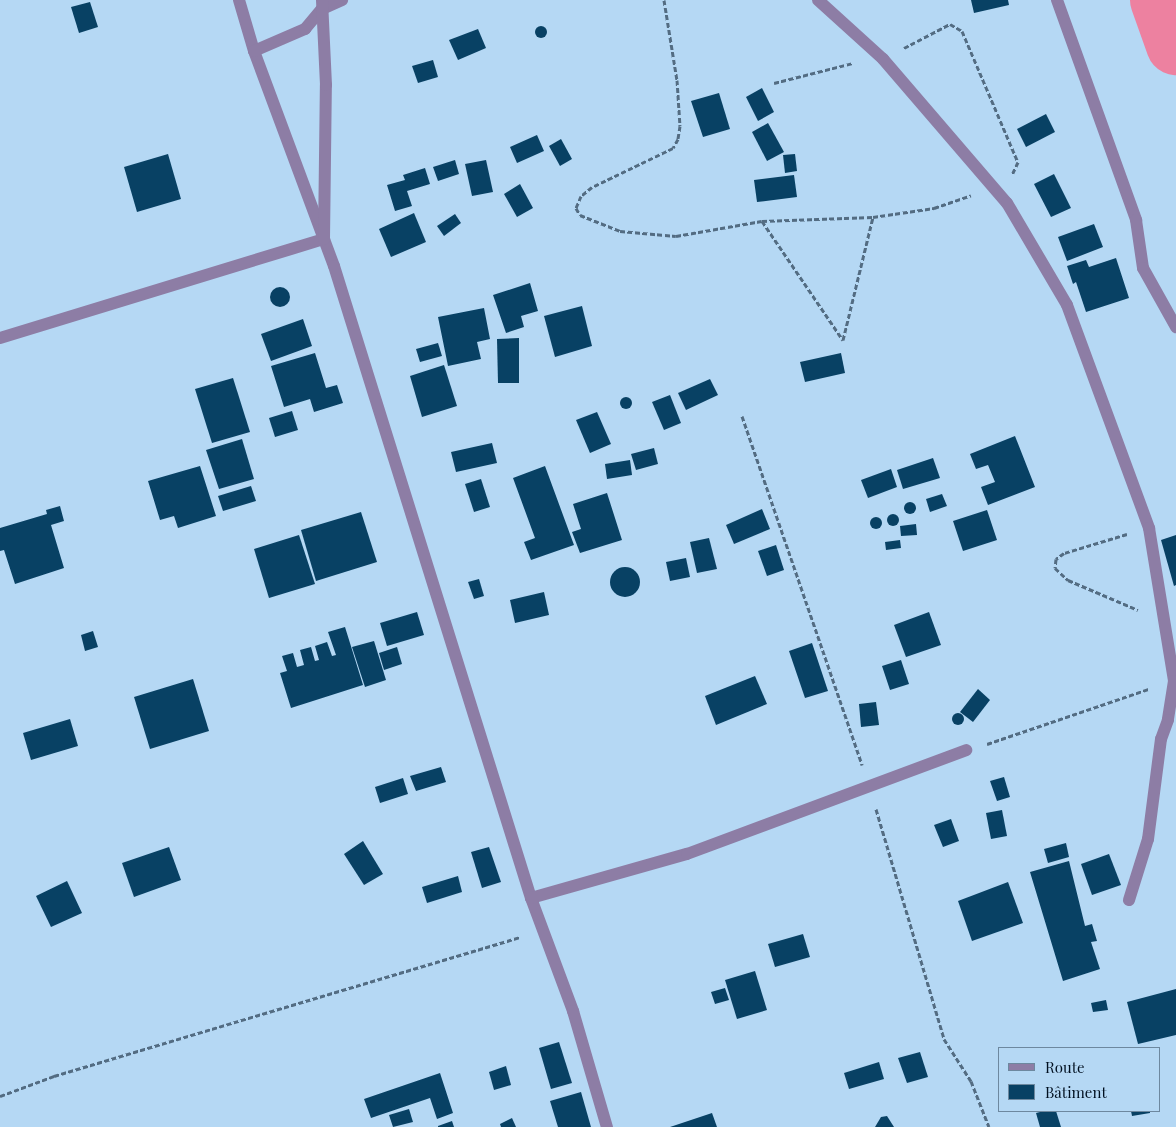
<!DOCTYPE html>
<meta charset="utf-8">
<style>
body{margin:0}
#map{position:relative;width:1176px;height:1127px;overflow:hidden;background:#b5d8f4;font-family:"Playfair Display",serif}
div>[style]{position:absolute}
.river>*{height:60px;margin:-30px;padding:0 30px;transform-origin:30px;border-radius:30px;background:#ed81a0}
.building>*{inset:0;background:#084164}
.round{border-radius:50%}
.path>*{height:3px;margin-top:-1.5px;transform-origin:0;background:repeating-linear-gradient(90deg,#536c82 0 5px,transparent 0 7.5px)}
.minor>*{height:12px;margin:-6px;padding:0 6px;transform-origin:6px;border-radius:6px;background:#8d7da5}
span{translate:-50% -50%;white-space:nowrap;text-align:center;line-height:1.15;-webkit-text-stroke:5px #b5d8f4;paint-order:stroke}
.legend{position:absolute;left:998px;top:1047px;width:162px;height:65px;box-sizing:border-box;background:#b5d8f4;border:1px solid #6d889f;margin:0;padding:6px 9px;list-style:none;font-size:15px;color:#001020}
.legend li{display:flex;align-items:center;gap:10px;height:25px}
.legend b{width:25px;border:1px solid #6d889f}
</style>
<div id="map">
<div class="river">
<div style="left:1160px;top:0;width:48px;rotate:70.4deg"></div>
</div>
<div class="building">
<div style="clip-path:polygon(971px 0,1008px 0,1009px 5px,974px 13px)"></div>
<div style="clip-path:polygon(90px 2px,98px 27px,79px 33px,71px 7px)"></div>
<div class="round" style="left:535px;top:26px;width:12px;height:12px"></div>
<div style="clip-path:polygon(478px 29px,486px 48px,458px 60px,449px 40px)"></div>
<div style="clip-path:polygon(433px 60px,438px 77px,418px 83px,412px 66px)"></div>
<div style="clip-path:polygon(762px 88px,774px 112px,758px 121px,746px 97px)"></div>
<div style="clip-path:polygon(719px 93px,730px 129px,703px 137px,691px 101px)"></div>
<div style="clip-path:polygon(1046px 114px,1055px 132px,1026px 147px,1017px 129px)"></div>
<div style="clip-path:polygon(768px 123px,784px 152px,767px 161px,752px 132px)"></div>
<div style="clip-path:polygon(537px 135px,544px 151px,517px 163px,510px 147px)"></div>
<div style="clip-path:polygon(561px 139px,572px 159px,560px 166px,549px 146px)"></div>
<div style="clip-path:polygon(168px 154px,181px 199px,137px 212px,124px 167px)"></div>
<div style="clip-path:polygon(795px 154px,797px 171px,785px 173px,783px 155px)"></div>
<div style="clip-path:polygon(455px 160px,459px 174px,438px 181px,433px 167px)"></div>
<div style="clip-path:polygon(486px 160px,493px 192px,472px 196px,465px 164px)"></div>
<div style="clip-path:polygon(425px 168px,430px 184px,407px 191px,412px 206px,395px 211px,387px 185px,405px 180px,403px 175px)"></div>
<div style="clip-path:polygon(1054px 174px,1071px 208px,1051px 217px,1034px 184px)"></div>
<div style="clip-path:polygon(794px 175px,797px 197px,757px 202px,754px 180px)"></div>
<div style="clip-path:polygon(520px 184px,533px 208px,517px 217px,504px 194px)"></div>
<div style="clip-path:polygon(414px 213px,426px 242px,391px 257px,379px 229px)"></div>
<div style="clip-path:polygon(455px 214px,461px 223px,444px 236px,437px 226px)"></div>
<div style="clip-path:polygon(1094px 224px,1103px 247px,1067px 261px,1058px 237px)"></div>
<div style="clip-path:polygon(1116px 258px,1129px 298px,1086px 312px,1076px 282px,1073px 284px,1067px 266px,1086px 260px,1089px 267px)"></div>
<div style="clip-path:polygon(530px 283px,538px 311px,521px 316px,524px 327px,506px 333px,493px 295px)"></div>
<div class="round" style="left:270px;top:287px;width:20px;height:20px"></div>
<div style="clip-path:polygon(582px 306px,592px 346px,555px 357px,544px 316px)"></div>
<div style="clip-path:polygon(484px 308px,490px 339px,477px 342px,481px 359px,448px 366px,438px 317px)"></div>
<div style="clip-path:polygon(303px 319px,312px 346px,271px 361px,261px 334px)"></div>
<div style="clip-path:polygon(519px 338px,519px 383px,498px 383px,497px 339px)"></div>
<div style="clip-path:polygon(438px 343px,442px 356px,420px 362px,416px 349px)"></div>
<div style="clip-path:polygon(315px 353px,326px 388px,337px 385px,343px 403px,314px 412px,310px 399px,284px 407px,271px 366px)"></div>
<div style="clip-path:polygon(841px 353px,845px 373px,805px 382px,800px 362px)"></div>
<div style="clip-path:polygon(444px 365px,457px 406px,422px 417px,410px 376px)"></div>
<div style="clip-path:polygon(233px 378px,250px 432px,212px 443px,195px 389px)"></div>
<div style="clip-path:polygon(710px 379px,718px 395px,686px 410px,678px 393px)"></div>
<div style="clip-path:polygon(670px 395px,681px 423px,664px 430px,652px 402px)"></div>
<div class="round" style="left:620px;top:397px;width:12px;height:12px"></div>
<div style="clip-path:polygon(292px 411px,298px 430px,275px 437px,269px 418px)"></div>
<div style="clip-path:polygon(597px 412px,611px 444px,590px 453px,576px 420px)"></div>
<div style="clip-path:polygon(1015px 436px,1035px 487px,988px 505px,981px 487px,995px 482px,988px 465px,976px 469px,970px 454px)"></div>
<div style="clip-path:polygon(242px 439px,254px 479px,219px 489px,206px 450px)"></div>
<div style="clip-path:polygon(492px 443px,497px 463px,456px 472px,451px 452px)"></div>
<div style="clip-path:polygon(654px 448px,658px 464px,636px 470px,631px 454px)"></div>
<div style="clip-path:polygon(933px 458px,940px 478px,903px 489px,897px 470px)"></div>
<div style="clip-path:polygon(630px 460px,632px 475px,607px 479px,605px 464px)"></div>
<div style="clip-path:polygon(200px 466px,216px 516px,178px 528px,174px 516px,160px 520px,148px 481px)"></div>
<div style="clip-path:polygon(545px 466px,574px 545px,531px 560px,524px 542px,535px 538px,513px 478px)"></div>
<div style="clip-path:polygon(891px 469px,897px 487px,868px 498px,861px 480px)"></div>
<div style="clip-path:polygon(481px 479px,490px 507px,474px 512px,465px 484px)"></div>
<div style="clip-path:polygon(251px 486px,256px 501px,223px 511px,218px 496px)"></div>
<div style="clip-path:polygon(607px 493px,622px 540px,580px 553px,572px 532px,581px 529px,573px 504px)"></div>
<div style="clip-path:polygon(942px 494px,947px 506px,930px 512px,926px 499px)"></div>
<div class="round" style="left:904px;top:502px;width:12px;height:12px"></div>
<div style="clip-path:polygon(60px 506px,64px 521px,51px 525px,64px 568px,15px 584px,4px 550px,0 551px,0 528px,47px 514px,46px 510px)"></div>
<div style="clip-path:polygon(762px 509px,770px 529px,734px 544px,726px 525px)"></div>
<div style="clip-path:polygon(987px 510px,997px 540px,963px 551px,953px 521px)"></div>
<div style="clip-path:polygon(361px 512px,377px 562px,316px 581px,301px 530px)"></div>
<div class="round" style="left:887px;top:514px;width:12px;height:12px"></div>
<div class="round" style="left:870px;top:517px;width:12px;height:12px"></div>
<div style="clip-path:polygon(916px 524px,917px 535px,901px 536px,900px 526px)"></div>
<div style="clip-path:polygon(299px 535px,315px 584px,269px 598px,254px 549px)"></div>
<div style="clip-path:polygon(1176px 535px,1176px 585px,1174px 586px,1161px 540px)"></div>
<div style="clip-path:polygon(709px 538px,717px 569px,697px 573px,690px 542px)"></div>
<div style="clip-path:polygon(900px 540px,901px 548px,886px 550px,885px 542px)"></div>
<div style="clip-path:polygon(776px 545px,784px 570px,767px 576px,758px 551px)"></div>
<div style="clip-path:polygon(686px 558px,690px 577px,670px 581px,666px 562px)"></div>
<div class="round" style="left:610px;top:567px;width:30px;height:30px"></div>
<div style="clip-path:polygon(479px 579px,484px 596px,474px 599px,468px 582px)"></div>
<div style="clip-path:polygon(544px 592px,549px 615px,515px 623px,510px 600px)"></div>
<div style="clip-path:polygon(417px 612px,424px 635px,387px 646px,380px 623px)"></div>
<div style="clip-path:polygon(929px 612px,941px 645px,906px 657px,894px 625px)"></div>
<div style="clip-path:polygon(345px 627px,363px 685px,291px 708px,280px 673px,287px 671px,282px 656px,293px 653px,297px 667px,304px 665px,300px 650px,311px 647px,315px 661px,319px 660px,315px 646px,327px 642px,332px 656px,336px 655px,328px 632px)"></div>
<div style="clip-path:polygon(93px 631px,98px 647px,85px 651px,81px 635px)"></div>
<div style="clip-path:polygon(374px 641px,386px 680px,365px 687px,352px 647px)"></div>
<div style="clip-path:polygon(812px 643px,828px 691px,805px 698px,789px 651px)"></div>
<div style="clip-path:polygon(397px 647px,402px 664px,384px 670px,379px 653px)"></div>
<div style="clip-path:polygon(901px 660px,909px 684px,890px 690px,882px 666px)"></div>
<div style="clip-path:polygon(755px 676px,767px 704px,716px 725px,705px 696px)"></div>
<div style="clip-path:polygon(193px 679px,209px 731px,150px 749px,134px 697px)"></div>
<div style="clip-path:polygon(978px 689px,990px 700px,973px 722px,960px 712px)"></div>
<div style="clip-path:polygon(876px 702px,879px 725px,861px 727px,859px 704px)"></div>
<div class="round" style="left:952px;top:713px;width:12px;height:12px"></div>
<div style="clip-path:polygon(70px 719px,78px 746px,31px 760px,23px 733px)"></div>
<div style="clip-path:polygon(441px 767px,446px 782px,416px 791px,410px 776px)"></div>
<div style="clip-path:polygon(1004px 777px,1010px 797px,997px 801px,990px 781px)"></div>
<div style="clip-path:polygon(403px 778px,408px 794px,380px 803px,375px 787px)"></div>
<div style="clip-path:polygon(1002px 810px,1007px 836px,991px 839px,986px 813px)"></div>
<div style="clip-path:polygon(951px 819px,959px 841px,943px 847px,934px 825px)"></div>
<div style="clip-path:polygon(363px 841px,383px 874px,364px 885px,344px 854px)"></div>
<div style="clip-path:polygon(1066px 843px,1069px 857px,1048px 863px,1044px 849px)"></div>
<div style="clip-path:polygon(169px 847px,181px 880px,134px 897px,122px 863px)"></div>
<div style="clip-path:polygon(489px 847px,501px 882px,482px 888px,471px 852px)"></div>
<div style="clip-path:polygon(1109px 854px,1121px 885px,1092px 895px,1081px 864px)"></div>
<div style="clip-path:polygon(1069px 861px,1085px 926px,1092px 924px,1097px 941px,1091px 942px,1100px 969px,1063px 981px,1030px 872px)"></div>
<div style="clip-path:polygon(458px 876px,462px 892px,427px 903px,422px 887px)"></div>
<div style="clip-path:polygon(67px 881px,82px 913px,51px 927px,36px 896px)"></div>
<div style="clip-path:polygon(1008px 882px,1023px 923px,972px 941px,958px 901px)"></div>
<div style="clip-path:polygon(803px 934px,810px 957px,775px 967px,768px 944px)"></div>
<div style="clip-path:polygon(755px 971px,767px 1010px,737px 1019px,725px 980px)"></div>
<div style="clip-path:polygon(725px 988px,729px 1000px,715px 1004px,711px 992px)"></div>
<div style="clip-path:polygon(1176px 989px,1176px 1035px,1138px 1044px,1127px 1002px)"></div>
<div style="clip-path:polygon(1106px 1000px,1108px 1010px,1093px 1012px,1091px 1003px)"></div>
<div style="clip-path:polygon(559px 1042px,572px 1083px,551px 1089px,539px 1048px)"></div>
<div style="clip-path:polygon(920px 1052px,928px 1077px,907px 1083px,898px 1058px)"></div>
<div style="clip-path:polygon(879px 1062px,884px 1079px,849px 1089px,844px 1073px)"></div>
<div style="clip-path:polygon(506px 1066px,511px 1085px,494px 1090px,489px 1072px)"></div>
<div style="clip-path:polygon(440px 1073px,453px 1113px,437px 1119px,430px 1098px,371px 1118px,364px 1099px)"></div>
<div style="clip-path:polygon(581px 1092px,591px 1127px,558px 1127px,550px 1101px)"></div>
<div style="clip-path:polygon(409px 1109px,413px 1122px,393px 1127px,389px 1115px)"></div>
<div style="clip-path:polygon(1044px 1111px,1056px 1111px,1061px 1127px,1040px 1127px,1036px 1113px)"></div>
<div style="clip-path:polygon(1131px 1111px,1150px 1111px,1150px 1113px,1132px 1116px)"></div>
<div style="clip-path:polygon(712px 1113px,717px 1127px,670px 1127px)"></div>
<div style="clip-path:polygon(887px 1116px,894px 1127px,875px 1127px,881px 1117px)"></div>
<div style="clip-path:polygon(512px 1118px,516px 1127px,501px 1127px,500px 1124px)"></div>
<div style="clip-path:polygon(452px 1121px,454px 1127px,438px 1127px,438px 1126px)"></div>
</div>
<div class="path">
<div style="left:664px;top:0;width:81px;rotate:80.8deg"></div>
<div style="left:677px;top:80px;width:46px;rotate:86.3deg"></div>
<div style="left:680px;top:126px;width:13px;rotate:99deg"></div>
<div style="left:678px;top:139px;width:10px;rotate:119deg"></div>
<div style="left:673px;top:148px;width:90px;rotate:154.3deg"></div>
<div style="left:592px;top:187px;width:14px;rotate:141deg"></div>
<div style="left:581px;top:196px;width:13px;rotate:113deg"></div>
<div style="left:576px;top:208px;width:8px;rotate:60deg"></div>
<div style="left:580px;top:215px;width:43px;rotate:21.8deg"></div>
<div style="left:620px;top:231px;width:56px;rotate:5.1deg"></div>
<div style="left:676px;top:236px;width:87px;rotate:-9.9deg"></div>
<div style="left:762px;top:221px;width:111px;rotate:-2.1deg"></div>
<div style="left:873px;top:217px;width:62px;rotate:-8.4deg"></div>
<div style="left:934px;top:208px;width:39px;rotate:-19deg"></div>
<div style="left:904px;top:48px;width:52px;rotate:-27.6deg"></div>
<div style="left:950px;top:24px;width:14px;rotate:30deg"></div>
<div style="left:962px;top:31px;width:142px;rotate:66.9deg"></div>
<div style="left:1018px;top:162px;width:14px;rotate:115deg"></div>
<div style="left:774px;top:83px;width:81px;rotate:-14.2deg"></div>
<div style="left:762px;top:221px;width:144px;rotate:55.8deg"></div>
<div style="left:843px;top:340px;width:127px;rotate:-76.3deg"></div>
<div style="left:742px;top:416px;width:369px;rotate:71deg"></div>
<div style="left:1127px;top:534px;width:66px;rotate:163.2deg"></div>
<div style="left:1064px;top:553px;width:10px;rotate:143deg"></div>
<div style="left:1056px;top:559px;width:9px;rotate:96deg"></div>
<div style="left:1055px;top:568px;width:18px;rotate:43deg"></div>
<div style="left:1068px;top:580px;width:76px;rotate:23.2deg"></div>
<div style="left:987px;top:744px;width:171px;rotate:-18.8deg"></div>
<div style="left:876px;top:809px;width:240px;rotate:73.5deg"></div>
<div style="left:944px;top:1039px;width:50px;rotate:57.3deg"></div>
<div style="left:971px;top:1081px;width:49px;rotate:68.6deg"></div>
<div style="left:0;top:1096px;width:58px;rotate:-20.3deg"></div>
<div style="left:54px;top:1076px;width:486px;rotate:-16.6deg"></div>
</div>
<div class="minor">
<div style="left:239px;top:0;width:53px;rotate:73.6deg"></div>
<div style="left:254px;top:51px;width:229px;rotate:69.6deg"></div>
<div style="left:334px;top:266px;width:662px;rotate:72.69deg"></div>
<div style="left:531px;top:898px;width:121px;rotate:69.6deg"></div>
<div style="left:573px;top:1011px;width:121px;rotate:73.7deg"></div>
<div style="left:818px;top:0;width:88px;rotate:42.2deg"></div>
<div style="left:883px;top:59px;width:190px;rotate:49.3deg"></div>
<div style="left:1007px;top:203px;width:118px;rotate:59.5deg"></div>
<div style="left:1067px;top:305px;width:238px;rotate:69.8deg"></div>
<div style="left:1149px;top:528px;width:155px;rotate:80.7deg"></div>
<div style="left:1174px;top:681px;width:39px;rotate:99deg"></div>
<div style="left:1168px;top:720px;width:20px;rotate:110deg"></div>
<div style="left:1161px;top:739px;width:101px;rotate:97.4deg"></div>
<div style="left:1148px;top:839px;width:64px;rotate:107.3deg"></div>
<div style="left:1057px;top:0;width:234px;rotate:70.2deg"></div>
<div style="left:1136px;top:220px;width:49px;rotate:81.7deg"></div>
<div style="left:1143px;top:268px;width:68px;rotate:60.8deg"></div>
<div style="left:254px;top:51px;width:56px;rotate:-23.3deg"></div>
<div style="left:305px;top:29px;width:26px;rotate:-50deg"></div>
<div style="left:322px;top:9px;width:22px;rotate:-24deg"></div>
<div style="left:0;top:338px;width:339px;rotate:-17deg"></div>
<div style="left:324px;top:239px;width:154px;rotate:-89.3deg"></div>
<div style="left:326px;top:85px;width:85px;rotate:-92.7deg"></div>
<div style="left:531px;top:898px;width:162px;rotate:-15.8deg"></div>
<div style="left:687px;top:854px;width:298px;rotate:-20.4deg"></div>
</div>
<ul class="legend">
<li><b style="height:6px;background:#8d7da5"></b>Route</li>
<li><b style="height:14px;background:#084164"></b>Bâtiment</li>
</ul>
</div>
